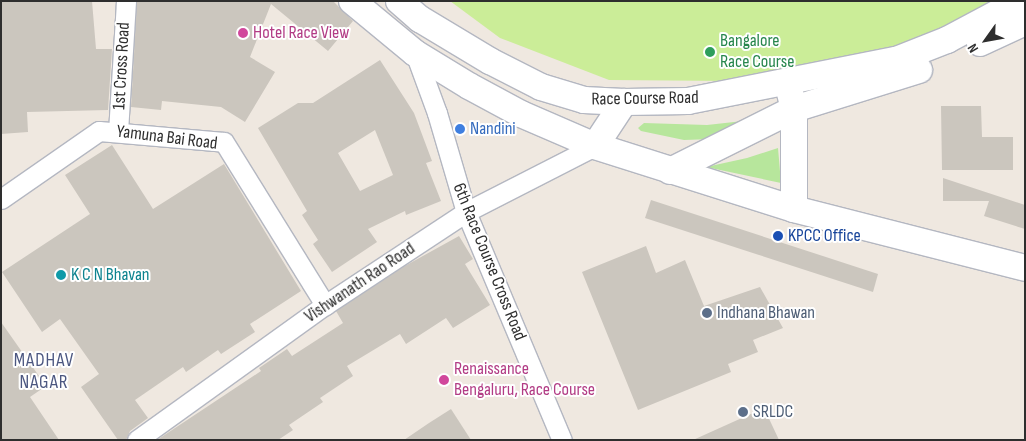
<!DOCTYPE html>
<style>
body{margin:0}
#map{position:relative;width:1026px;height:441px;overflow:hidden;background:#efe8e0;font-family:"Sofia Sans Condensed",sans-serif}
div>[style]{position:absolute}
.green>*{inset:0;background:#b7e69c}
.pitch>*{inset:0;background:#cbed98}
.building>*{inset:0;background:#cbc6be}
.roads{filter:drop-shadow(1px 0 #b4b7c1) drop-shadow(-1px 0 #b4b7c1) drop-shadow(0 1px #b4b7c1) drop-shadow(0 -1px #b4b7c1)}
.street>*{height:19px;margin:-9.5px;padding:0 9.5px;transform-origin:9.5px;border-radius:9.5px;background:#fff}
.secondary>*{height:26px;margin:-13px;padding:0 13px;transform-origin:13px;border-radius:13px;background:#fff}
.dots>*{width:14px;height:14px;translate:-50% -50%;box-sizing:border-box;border:2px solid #fff;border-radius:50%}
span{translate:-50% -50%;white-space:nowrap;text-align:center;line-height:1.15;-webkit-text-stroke:4px #fff;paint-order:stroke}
.hotel-label{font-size:18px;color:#b23c85}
.left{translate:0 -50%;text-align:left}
.leisure-label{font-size:18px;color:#27864d}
.street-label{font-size:18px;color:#2e2e2e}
.shop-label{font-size:18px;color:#366cbe}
.transit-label{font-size:18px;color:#164399}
.culture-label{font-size:18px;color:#0d838f}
.service-label{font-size:18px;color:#4e5e75}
.neighbourhood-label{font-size:19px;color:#4c5780;letter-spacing:1px}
.frame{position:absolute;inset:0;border:2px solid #2e2e2e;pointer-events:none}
.north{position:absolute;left:961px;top:15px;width:50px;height:50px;-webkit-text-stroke:4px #fff;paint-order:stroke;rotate:238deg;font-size:14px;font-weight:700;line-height:20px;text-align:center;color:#2e2e2e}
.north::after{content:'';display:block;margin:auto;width:18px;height:22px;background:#2e2e2e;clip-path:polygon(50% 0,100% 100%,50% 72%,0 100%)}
</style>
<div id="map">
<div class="green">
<div style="clip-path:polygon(761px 119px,712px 139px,684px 140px,641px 131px,638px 128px,644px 123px,707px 125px)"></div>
<div style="clip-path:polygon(778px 148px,781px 183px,706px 167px,747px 158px)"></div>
</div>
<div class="pitch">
<div style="clip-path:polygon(450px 1px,991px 1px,962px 22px,844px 67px,731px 81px,609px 80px,500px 38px)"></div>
</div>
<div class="building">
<div style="clip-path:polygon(1px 1px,92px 1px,96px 49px,112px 49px,108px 110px,27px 112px,28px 132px,1px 134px)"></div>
<div style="clip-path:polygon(137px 1px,333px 1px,353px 21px,328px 51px,271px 4px,250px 57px,275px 72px,245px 122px,221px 107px,162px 101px,161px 110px,131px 107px)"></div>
<div style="clip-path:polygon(evenodd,380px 60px,414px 113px,432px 161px,426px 163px,441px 201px,406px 215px,405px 211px,368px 229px,377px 242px,332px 272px,313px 244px,318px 240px,302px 215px,307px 211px,258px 128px,298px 103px,313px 103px,380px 60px,375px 130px,393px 175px,360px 191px,338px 153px,375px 130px)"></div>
<div style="clip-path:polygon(941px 106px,981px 106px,982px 137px,1013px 137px,1013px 170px,942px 170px)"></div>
<div style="clip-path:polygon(112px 145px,153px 209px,224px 164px,301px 291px,250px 324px,255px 332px,221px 354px,218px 350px,186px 372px,183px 367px,135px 400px,148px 418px,130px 431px,126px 440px,118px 440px,81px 387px,99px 374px,60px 319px,42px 332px,2px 272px,90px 214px,65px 175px)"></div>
<div style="clip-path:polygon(943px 178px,1025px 205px,1025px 229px,984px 216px,989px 201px,943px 201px)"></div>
<div style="clip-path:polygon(651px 200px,878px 274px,873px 292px,645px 218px)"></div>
<div style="clip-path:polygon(459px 236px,473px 259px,465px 264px,490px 305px,453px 328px,446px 318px,406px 344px,400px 334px,347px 366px,353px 376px,320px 398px,323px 402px,289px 425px,293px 430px,278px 440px,157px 440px,261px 371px,259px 368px,287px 349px,292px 356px,343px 323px,336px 311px,403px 267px)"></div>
<div style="clip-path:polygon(646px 246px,656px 273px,685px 260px,704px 306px,760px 287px,783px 328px,753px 340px,758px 352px,728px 364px,731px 372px,638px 410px,582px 272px)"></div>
<div style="clip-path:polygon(1px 322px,46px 386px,30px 397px,59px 440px,1px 440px)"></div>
<div style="clip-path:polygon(764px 408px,779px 440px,693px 440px)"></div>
<div style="clip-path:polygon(451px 409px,471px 440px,404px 440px,429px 423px)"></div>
</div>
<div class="roads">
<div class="street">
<div style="left:415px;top:53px;width:64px;rotate:69.9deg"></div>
<div style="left:437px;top:113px;width:103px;rotate:73.7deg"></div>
<div style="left:466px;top:212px;width:247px;rotate:67.2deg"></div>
<div style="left:118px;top:132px;width:131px;rotate:-86.5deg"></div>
<div style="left:1px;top:199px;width:119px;rotate:-34.8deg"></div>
<div style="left:99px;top:131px;width:125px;rotate:5deg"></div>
<div style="left:224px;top:142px;width:192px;rotate:58.2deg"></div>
<div style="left:137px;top:440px;width:231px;rotate:-35.7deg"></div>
<div style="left:325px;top:305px;width:169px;rotate:-33.4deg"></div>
<div style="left:466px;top:212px;width:145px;rotate:-27.1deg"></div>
</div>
<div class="secondary">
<div style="left:352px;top:1px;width:82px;rotate:39.5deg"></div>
<div style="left:415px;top:53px;width:63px;rotate:31.4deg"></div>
<div style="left:469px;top:86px;width:59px;rotate:28.3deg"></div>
<div style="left:521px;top:114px;width:81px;rotate:23.4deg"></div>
<div style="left:595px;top:146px;width:209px;rotate:17.6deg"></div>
<div style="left:794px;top:209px;width:238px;rotate:14.3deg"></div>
<div style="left:399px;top:1px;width:28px;rotate:41deg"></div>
<div style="left:420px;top:19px;width:82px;rotate:31deg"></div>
<div style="left:490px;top:61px;width:57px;rotate:27deg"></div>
<div style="left:541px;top:87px;width:45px;rotate:16.8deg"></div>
<div style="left:584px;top:100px;width:40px;rotate:2.9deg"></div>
<div style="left:624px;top:102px;width:64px;rotate:-0.9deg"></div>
<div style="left:688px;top:101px;width:212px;rotate:-11.2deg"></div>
<div style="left:896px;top:60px;width:55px;rotate:-21.4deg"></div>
<div style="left:947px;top:40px;width:83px;rotate:-28.1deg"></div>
<div style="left:980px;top:43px;width:50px;rotate:-25deg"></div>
<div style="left:790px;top:93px;width:16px;rotate:76deg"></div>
<div style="left:794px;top:109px;width:100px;rotate:90deg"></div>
<div style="left:595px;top:146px;width:53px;rotate:-56.6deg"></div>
<div style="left:670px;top:171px;width:139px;rotate:-26.6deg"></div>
<div style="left:794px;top:109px;width:131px;rotate:-17.3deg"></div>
</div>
</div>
<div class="dots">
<div style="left:243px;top:33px;background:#d1479c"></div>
<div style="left:710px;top:52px;background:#2e9e5b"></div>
<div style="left:460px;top:129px;background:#3f7fe0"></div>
<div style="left:778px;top:236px;background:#1a4fb4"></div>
<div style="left:61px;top:275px;background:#0f9aa8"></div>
<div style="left:707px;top:313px;background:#5c6f8a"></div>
<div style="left:444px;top:380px;background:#d1479c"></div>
<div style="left:743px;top:412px;background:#5c6f8a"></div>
</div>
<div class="hotel-label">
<span class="left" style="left:253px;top:33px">Hotel Race View</span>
<span class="left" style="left:454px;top:380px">Renaissance<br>Bengaluru, Race Course</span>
</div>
<div class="leisure-label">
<span class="left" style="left:720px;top:52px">Bangalore<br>Race Course</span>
</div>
<div class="street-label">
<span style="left:122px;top:66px;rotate:-87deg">1st Cross Road</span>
<span style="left:645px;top:99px;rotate:-1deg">Race Course Road</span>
<span style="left:167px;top:138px;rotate:7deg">Yamuna Bai Road</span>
<span style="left:489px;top:262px;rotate:68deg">6th Race Course Cross Road</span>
<span style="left:360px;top:283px;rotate:-34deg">Vishwanath Rao Road</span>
</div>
<div class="shop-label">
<span class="left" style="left:470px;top:129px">Nandini</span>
</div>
<div class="transit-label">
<span class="left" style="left:788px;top:236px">KPCC Office</span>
</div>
<div class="culture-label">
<span class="left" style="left:71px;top:275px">K C N Bhavan</span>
</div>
<div class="service-label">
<span class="left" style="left:717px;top:313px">Indhana Bhawan</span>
<span class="left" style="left:753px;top:412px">SRLDC</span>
</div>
<div class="neighbourhood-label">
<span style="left:44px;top:372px">MADHAV<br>NAGAR</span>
</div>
<div class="frame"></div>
<div class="north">N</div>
</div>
